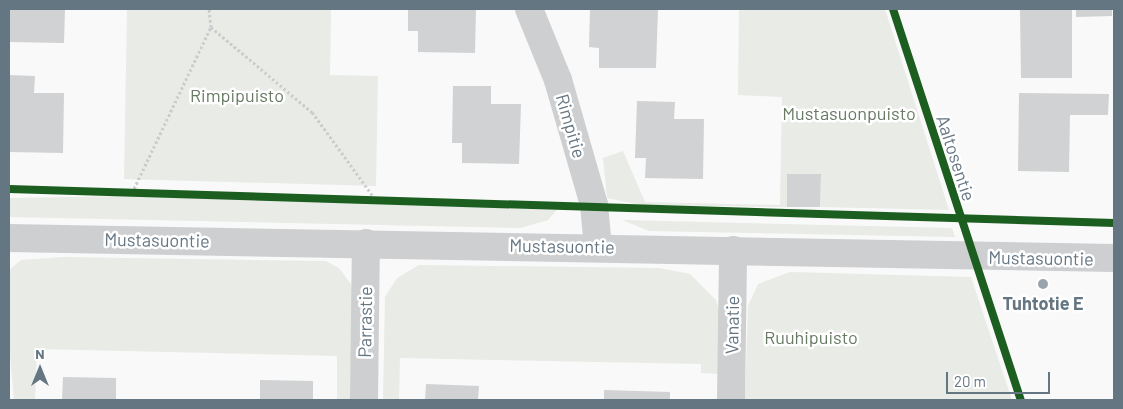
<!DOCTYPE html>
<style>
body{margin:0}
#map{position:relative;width:1123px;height:409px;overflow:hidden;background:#f9f9f9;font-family:Barlow,sans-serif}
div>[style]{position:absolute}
.green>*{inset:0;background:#e8ebe6}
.building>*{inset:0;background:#d0d2d3}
.path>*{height:3px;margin-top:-1.5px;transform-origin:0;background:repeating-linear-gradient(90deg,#cbcccd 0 2.5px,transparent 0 5px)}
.street>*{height:28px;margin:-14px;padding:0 14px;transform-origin:14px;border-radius:14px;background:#cecfd0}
.cycleway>*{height:8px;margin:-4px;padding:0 4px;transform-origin:4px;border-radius:4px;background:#1b5e20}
.dots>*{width:14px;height:14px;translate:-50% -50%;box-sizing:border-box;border:2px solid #fff;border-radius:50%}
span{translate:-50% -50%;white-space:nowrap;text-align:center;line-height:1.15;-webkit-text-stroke:5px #fff;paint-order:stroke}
.park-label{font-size:18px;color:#687a64}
.street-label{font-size:18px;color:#657683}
.poi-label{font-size:18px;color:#657683;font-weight:700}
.frame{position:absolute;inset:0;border:10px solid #657683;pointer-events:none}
.north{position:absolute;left:15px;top:344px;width:50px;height:50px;-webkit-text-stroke:4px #fff;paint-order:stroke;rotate:0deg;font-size:14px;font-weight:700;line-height:20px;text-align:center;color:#657683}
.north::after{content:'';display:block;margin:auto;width:18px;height:22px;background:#657683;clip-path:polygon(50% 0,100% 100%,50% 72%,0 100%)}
.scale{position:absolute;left:946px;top:372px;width:104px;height:22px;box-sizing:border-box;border:2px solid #657683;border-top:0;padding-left:6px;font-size:15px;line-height:18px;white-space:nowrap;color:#657683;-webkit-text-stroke:4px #fff;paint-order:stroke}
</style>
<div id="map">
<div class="green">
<div style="clip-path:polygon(127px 9px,331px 9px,330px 75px,378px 76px,376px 186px,124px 179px)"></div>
<div style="clip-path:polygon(739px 9px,885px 9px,949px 210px,820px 207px,821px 174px,787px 175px,787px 207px,640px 205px,607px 198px,603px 158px,623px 151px,645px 202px,780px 205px,782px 97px,738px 95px)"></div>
<div style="clip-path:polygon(132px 196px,375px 202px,557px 210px,548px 220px,520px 228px,9px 217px,9px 198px)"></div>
<div style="clip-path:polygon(622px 220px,952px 228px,955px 237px,649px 231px)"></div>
<div style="clip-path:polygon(63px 257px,326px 261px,339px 268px,356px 291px,356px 400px,337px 400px,337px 356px,37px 349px,35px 400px,14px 400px,9px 342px,9px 270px,21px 260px)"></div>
<div style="clip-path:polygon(419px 265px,659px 268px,690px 274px,716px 300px,721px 317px,719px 374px,701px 373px,701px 364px,400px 358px,399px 400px,383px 400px,385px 297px,397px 278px)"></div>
<div style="clip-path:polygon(790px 272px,971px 277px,1012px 400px,745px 400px,748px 306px,758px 284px)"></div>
</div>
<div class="building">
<div style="clip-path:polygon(9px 9px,65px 9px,64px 43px,9px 42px)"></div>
<div style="clip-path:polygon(408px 9px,476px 9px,475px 53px,418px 52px,418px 31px,408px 31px)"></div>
<div style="clip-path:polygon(590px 9px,658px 9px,656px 68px,599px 68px,599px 48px,589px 47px)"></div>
<div style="clip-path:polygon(1020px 9px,1072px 9px,1072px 78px,1021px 78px)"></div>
<div style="clip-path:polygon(1076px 9px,1112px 9px,1112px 16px,1076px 17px)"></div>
<div style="clip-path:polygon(9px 75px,35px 76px,34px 93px,64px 93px,63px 153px,9px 152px)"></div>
<div style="clip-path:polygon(453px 86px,491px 86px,491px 104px,521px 104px,519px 164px,462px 163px,462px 143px,452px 143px)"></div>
<div style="clip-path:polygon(1019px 93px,1109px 94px,1108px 115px,1070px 115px,1069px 172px,1018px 171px)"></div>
<div style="clip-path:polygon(637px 101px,675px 102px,674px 119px,704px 119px,703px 179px,645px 178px,646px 158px,635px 158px)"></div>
<div style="clip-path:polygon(787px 174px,821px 174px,820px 207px,787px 207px)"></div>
<div style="clip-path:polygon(63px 377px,116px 378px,116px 400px,62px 400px)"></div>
<div style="clip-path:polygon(260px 380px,313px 381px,313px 400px,260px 400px)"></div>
<div style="clip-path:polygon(426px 384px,479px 386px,478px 400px,425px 400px)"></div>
<div style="clip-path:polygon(604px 390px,670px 392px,670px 400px,604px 400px)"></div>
</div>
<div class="path">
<div style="left:211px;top:27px;width:132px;rotate:40.1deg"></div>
<div style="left:312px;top:112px;width:107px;rotate:54.1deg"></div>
<div style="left:132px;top:193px;width:184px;rotate:-64.6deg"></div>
<div style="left:211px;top:27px;width:18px;rotate:-96deg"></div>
</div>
<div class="street">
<div style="left:529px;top:9px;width:77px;rotate:67.8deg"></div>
<div style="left:558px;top:80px;width:130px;rotate:73.9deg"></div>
<div style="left:594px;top:205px;width:42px;rotate:84.6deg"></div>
<div style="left:9px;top:238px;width:1105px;rotate:1.04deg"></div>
<div style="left:364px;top:400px;width:157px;rotate:-89.3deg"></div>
<div style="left:731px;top:400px;width:150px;rotate:-89.2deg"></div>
</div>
<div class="cycleway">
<div style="left:893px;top:9px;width:411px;rotate:71.9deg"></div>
<div style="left:9px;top:189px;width:1106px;rotate:1.76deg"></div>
</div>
<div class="dots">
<div style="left:1043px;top:284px;background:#99a4ac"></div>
</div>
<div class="park-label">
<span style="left:237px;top:95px">Rimpipuisto</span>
<span style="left:849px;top:113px">Mustasuonpuisto</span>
<span style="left:811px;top:337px">Ruuhipuisto</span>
</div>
<div class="street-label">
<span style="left:571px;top:126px;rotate:74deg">Rimpitie</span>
<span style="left:956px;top:158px;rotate:72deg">Aaltosentie</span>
<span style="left:157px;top:240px;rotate:1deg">Mustasuontie</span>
<span style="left:562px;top:246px;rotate:1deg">Mustasuontie</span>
<span style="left:1041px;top:258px;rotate:1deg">Mustasuontie</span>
<span style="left:365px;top:322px;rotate:-89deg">Parrastie</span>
<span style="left:732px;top:325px;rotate:-89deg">Vanatie</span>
</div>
<div class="poi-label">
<span style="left:1043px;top:303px">Tuhtotie E</span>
</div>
<div class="frame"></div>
<div class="north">N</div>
<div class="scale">20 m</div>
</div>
